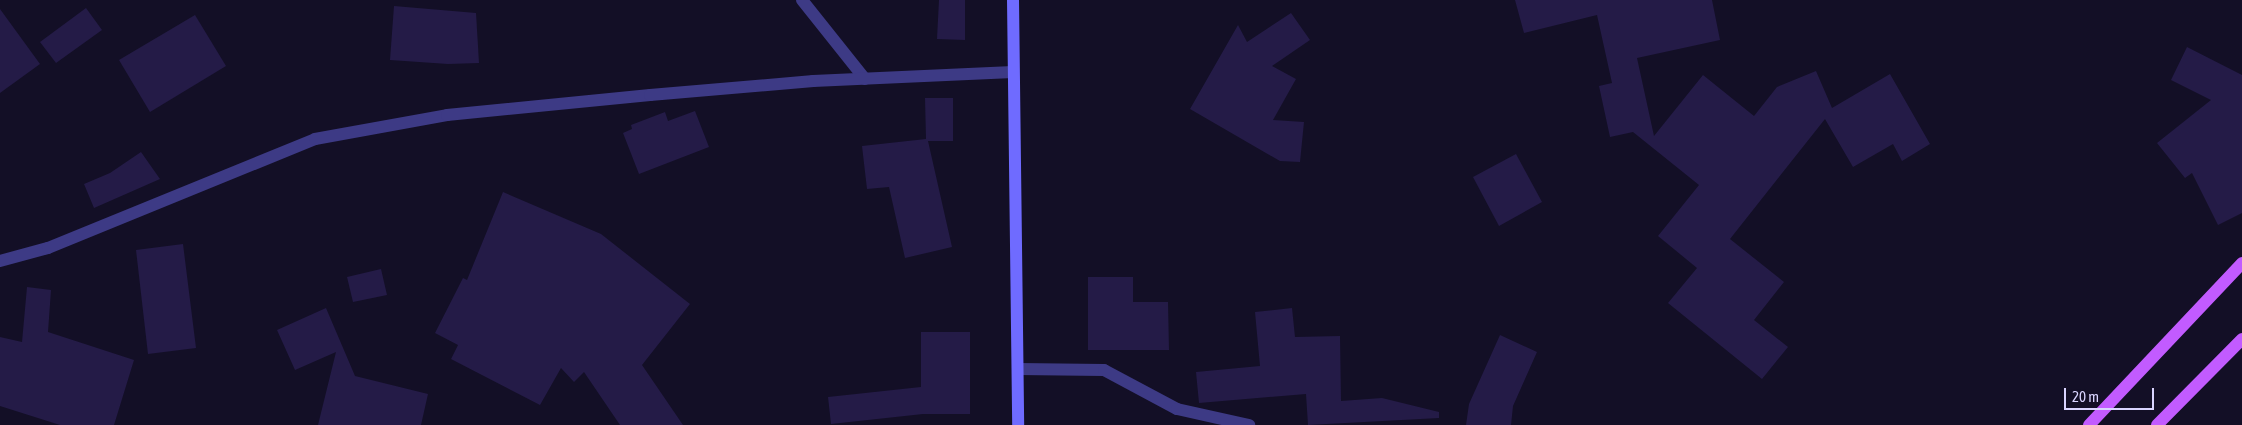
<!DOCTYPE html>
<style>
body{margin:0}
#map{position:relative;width:2242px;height:425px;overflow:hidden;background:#130f26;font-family:"Asap Condensed",sans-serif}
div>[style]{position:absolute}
.building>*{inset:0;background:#241b47}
.street>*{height:12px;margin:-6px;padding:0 6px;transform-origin:6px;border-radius:6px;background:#3d3a85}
.secondary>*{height:12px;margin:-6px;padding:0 6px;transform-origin:6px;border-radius:6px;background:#6f6bff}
.primary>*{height:12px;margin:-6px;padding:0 6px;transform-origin:6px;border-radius:6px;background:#c25bff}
span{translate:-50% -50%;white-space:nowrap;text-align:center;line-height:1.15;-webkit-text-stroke:4px #130f26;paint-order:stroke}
.scale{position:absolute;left:2064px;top:388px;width:90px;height:22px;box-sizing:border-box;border:2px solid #d9d4ff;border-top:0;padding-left:6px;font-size:15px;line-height:18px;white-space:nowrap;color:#d9d4ff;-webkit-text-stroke:4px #130f26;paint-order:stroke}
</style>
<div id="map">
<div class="building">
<div style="clip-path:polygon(939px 0,965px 0,965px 40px,937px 39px)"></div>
<div style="clip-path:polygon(1515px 0,1712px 0,1720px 40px,1637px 58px,1654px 136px,1703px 75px,1754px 116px,1777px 87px,1816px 71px,1832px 108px,1890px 74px,1930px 144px,1902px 161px,1893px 144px,1853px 167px,1825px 119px,1730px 239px,1784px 282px,1754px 320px,1788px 347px,1762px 379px,1668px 303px,1697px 268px,1658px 236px,1699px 185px,1633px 132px,1610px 137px,1599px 86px,1612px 83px,1597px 15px,1524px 33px)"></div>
<div style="clip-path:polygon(394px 6px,476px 13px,479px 63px,448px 64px,390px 60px)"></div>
<div style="clip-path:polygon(86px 8px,102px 30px,56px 63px,40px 42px)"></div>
<div style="clip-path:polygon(0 9px,40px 64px,0 93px)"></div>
<div style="clip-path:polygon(1291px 13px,1310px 40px,1272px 66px,1296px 79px,1273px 120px,1304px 122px,1300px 162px,1280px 161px,1190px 109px,1238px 25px,1247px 42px)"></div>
<div style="clip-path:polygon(195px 15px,226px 66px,150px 112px,119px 60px)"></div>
<div style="clip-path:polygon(2187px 47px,2242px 75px,2242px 213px,2218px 225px,2192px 173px,2185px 178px,2157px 143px,2211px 100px,2171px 80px)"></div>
<div style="clip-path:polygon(925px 98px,953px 98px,953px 141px,928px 141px,952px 247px,905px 258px,889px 187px,867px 189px,862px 146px,926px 139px)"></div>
<div style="clip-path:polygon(695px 111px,709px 147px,639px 174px,623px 133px,632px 129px,631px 125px,665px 112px,668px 121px)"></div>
<div style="clip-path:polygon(141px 152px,160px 179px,94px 208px,84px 184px,110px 173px)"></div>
<div style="clip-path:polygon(1516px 154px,1542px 202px,1499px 226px,1473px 177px)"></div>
<div style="clip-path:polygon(503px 192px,601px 234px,690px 304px,642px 365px,683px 425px,620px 425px,584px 372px,574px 382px,561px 368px,540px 405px,451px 359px,458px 345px,435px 333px,463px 278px,467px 280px)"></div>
<div style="clip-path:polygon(183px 244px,196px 348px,148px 354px,136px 250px)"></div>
<div style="clip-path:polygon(381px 269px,387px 295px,353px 302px,347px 277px)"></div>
<div style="clip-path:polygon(1088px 277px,1133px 277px,1133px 302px,1168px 302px,1169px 350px,1088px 350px)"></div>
<div style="clip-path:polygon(27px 287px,51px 290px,48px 332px,134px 360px,114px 425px,60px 425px,0 406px,0 337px,22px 342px)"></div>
<div style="clip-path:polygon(326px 308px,355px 376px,428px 394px,421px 425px,318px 425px,336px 352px,295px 370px,277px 330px)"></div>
<div style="clip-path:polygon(1292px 308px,1295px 337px,1340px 336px,1341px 401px,1382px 398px,1439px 412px,1439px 418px,1308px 425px,1306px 394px,1199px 403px,1196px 372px,1260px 366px,1255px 312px)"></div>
<div style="clip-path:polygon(921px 332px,970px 332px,970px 414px,923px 414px,831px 424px,828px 397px,921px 387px)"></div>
<div style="clip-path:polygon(1500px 335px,1537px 352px,1513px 406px,1511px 425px,1466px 425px,1469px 404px)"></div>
</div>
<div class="street">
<div style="left:802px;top:0;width:101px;rotate:51.4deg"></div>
<div style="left:0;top:261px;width:50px;rotate:-15.2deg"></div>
<div style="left:48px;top:248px;width:288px;rotate:-22.2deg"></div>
<div style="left:315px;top:139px;width:134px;rotate:-10.3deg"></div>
<div style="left:447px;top:115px;width:204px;rotate:-5.6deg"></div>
<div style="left:650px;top:95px;width:164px;rotate:-4.9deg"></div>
<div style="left:813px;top:81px;width:200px;rotate:-2.6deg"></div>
<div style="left:1018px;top:369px;width:86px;rotate:0.7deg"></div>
<div style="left:1104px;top:370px;width:83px;rotate:28.1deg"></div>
<div style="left:1177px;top:409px;width:74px;rotate:12.5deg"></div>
</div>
<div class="secondary">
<div style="left:1013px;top:0;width:425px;rotate:89.3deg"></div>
</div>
<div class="primary">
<div style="left:2089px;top:425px;width:223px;rotate:-46.6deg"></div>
<div style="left:2157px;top:425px;width:121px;rotate:-45.3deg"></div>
</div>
<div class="scale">20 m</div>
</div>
